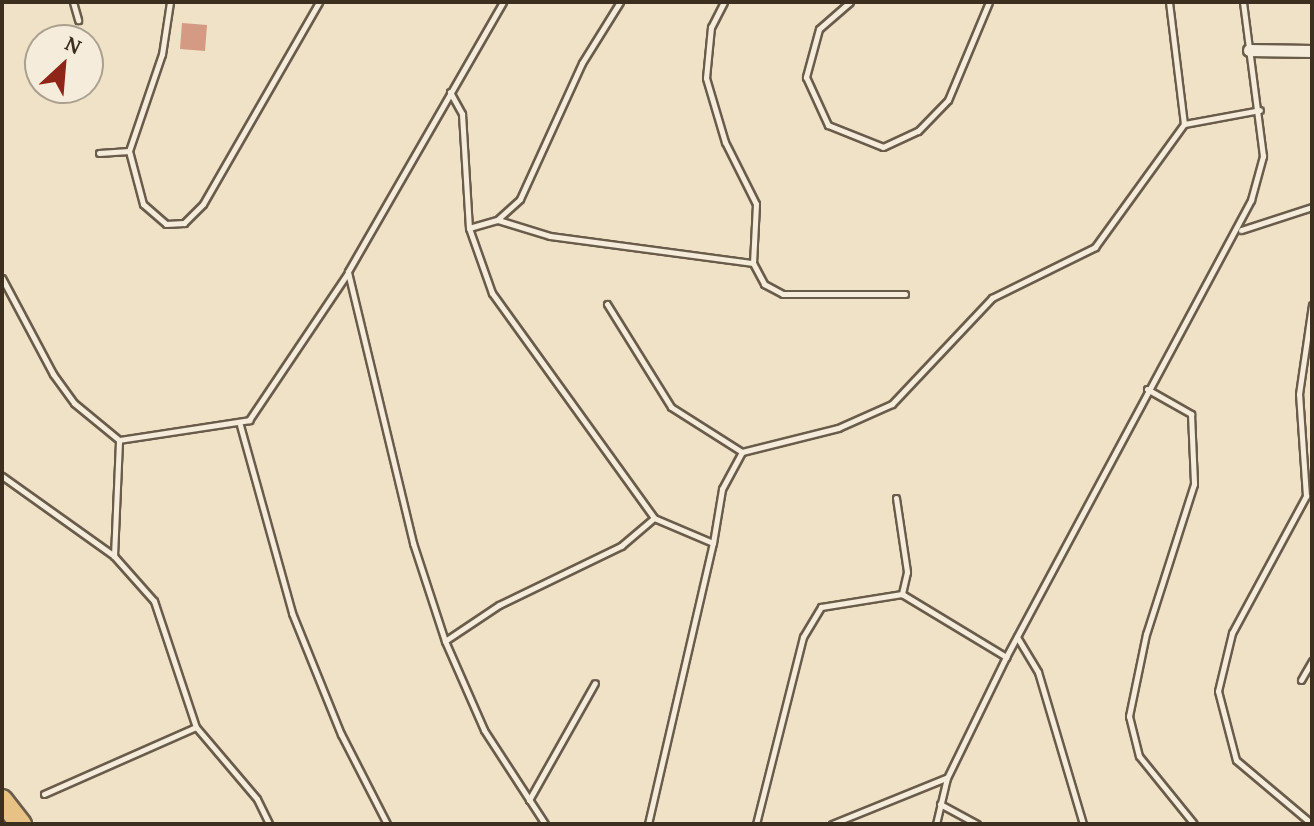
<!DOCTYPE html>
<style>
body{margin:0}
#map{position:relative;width:1314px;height:826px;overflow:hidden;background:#f0e2c7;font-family:"Gentium Book Plus",serif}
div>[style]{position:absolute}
.building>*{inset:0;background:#d49a83}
.roads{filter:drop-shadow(2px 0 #6a5c4a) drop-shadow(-2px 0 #6a5c4a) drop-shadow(0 2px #6a5c4a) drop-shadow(0 -2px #6a5c4a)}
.lane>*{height:5px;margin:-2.5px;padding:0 2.5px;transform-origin:2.5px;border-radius:2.5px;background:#f5ecdb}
.street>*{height:11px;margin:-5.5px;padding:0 5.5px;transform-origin:5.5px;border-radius:5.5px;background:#f5ecdb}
.highway>*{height:20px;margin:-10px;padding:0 10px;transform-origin:10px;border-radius:10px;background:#e8c184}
span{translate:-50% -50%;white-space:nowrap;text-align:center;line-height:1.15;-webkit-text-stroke:7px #f5ecdb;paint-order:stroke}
.frame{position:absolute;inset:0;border:4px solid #3d2f20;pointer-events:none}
.north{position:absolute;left:24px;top:24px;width:80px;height:80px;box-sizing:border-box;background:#f5ecdb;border:2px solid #aba090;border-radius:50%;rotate:26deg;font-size:22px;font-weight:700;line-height:32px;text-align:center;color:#3d2f20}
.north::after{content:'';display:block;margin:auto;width:28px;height:36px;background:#8f2418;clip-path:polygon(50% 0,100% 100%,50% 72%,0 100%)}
</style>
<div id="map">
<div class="building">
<div style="clip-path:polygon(182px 23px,207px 25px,205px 51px,180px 49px)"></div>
</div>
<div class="roads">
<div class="lane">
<div style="left:73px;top:2px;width:19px;rotate:74deg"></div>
<div style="left:170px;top:2px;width:53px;rotate:98.7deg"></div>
<div style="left:162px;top:54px;width:102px;rotate:108.8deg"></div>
<div style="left:129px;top:151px;width:55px;rotate:75.2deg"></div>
<div style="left:143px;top:204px;width:30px;rotate:41deg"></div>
<div style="left:166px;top:224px;width:18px;rotate:-3deg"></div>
<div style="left:184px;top:223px;width:27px;rotate:-45deg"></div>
<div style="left:203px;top:204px;width:233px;rotate:-60.1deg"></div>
<div style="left:503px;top:2px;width:311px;rotate:119.9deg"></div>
<div style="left:348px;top:272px;width:279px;rotate:76.5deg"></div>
<div style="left:413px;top:543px;width:103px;rotate:71.9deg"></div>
<div style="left:445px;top:641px;width:97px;rotate:66.3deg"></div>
<div style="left:484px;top:730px;width:112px;rotate:57deg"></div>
<div style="left:724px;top:2px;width:28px;rotate:117deg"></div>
<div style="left:711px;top:27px;width:51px;rotate:95.6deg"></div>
<div style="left:706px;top:78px;width:67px;rotate:73.5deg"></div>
<div style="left:725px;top:142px;width:69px;rotate:63.4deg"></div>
<div style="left:756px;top:204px;width:59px;rotate:92.9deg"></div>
<div style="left:753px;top:263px;width:24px;rotate:62deg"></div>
<div style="left:764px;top:284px;width:21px;rotate:28deg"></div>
<div style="left:783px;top:294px;width:122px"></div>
<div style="left:850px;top:2px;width:41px;rotate:138.9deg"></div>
<div style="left:819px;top:29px;width:50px;rotate:105.2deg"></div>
<div style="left:806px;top:77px;width:53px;rotate:65.4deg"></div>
<div style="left:828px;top:125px;width:59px;rotate:21.8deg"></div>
<div style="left:883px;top:147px;width:38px;rotate:-25deg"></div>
<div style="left:918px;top:131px;width:43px;rotate:-45.9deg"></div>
<div style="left:948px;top:100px;width:106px;rotate:-67.3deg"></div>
<div style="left:1169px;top:2px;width:123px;rotate:83deg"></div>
<div style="left:450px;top:92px;width:25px;rotate:61deg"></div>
<div style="left:462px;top:114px;width:114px;rotate:86.5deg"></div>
<div style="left:469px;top:228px;width:69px;rotate:70.5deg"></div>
<div style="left:492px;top:293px;width:277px;rotate:54.2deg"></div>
<div style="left:654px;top:518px;width:64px;rotate:23deg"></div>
<div style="left:713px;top:543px;width:55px;rotate:-80.5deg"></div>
<div style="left:722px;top:489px;width:42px;rotate:-61.6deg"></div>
<div style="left:742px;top:452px;width:99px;rotate:-14deg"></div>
<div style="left:838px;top:428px;width:59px;rotate:-24deg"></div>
<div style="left:892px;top:404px;width:146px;rotate:-46.7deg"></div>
<div style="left:992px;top:298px;width:115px;rotate:-26.3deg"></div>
<div style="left:1095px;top:247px;width:152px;rotate:-54.1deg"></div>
<div style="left:1184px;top:124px;width:77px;rotate:-10.4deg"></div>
<div style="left:99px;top:153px;width:30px;rotate:-4deg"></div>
<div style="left:498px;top:220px;width:54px;rotate:17.1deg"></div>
<div style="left:550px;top:236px;width:205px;rotate:7.6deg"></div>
<div style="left:469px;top:228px;width:29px;rotate:-16deg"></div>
<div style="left:497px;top:220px;width:31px;rotate:-42deg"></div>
<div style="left:520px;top:199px;width:149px;rotate:-65.5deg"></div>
<div style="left:582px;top:63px;width:72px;rotate:-58.1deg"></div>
<div style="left:1241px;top:230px;width:75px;rotate:-17.9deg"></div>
<div style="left:2px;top:278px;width:109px;rotate:62deg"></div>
<div style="left:53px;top:374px;width:36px;rotate:54deg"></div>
<div style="left:74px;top:403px;width:58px;rotate:39.4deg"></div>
<div style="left:119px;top:440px;width:132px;rotate:-8.7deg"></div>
<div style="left:249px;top:420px;width:176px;rotate:-56.1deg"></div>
<div style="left:607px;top:304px;width:121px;rotate:58.1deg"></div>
<div style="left:671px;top:407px;width:84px;rotate:32.4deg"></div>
<div style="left:1147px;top:389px;width:51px;rotate:29.6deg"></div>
<div style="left:1191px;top:414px;width:70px;rotate:87.5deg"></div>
<div style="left:1194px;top:484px;width:157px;rotate:107.7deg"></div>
<div style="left:1146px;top:634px;width:84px;rotate:101.7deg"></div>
<div style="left:1129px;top:716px;width:41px;rotate:76deg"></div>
<div style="left:1139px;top:756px;width:87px;rotate:51deg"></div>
<div style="left:240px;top:425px;width:195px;rotate:74.5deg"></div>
<div style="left:292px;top:613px;width:131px;rotate:68deg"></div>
<div style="left:341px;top:734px;width:101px;rotate:62.9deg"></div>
<div style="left:2px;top:476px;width:138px;rotate:35.5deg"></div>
<div style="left:114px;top:556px;width:116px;rotate:-87.5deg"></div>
<div style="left:896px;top:498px;width:75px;rotate:81.5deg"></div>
<div style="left:907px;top:572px;width:23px;rotate:103deg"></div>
<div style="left:114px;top:556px;width:60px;rotate:48.4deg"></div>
<div style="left:154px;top:601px;width:133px;rotate:71.6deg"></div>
<div style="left:196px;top:727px;width:94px;rotate:49.7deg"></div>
<div style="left:257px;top:799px;width:28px;rotate:64deg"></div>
<div style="left:1017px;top:637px;width:41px;rotate:59deg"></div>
<div style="left:1038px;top:672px;width:159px;rotate:73.5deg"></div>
<div style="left:445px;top:641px;width:65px;rotate:-33.7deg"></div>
<div style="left:499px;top:605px;width:136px;rotate:-25.8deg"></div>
<div style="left:621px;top:546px;width:43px;rotate:-40.3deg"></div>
<div style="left:1301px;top:680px;width:22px;rotate:-60deg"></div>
<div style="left:44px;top:794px;width:166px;rotate:-23.8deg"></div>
<div style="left:529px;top:800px;width:134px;rotate:-60.6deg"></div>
<div style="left:940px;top:804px;width:42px;rotate:28.4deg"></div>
<div style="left:648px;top:824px;width:288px;rotate:-77deg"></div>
<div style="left:756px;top:824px;width:193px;rotate:-75.9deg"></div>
<div style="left:803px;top:637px;width:35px;rotate:-59deg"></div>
<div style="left:821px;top:607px;width:82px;rotate:-9.1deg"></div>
<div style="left:902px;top:594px;width:122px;rotate:31.2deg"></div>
<div style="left:832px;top:824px;width:123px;rotate:-22deg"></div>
<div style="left:936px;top:824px;width:47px;rotate:-76.6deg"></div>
<div style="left:947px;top:778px;width:135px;rotate:-64deg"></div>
<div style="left:1006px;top:657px;width:519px;rotate:-61.8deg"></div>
<div style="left:1251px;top:200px;width:46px;rotate:-74.7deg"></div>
<div style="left:1263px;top:156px;width:155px;rotate:-97.4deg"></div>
<div style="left:1312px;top:824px;width:99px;rotate:-139.9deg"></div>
<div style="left:1236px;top:760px;width:71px;rotate:-104.6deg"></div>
<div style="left:1218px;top:691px;width:60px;rotate:-76.4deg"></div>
<div style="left:1232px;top:633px;width:156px;rotate:-61.6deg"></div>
<div style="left:1306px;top:496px;width:102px;rotate:-93.9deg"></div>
<div style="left:1299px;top:394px;width:90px;rotate:-81.7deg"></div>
</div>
<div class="street">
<div style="left:1249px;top:50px;width:63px;rotate:0.9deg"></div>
</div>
<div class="highway">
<div style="left:2px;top:800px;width:31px;rotate:52deg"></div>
</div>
</div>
<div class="frame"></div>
<div class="north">N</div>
</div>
